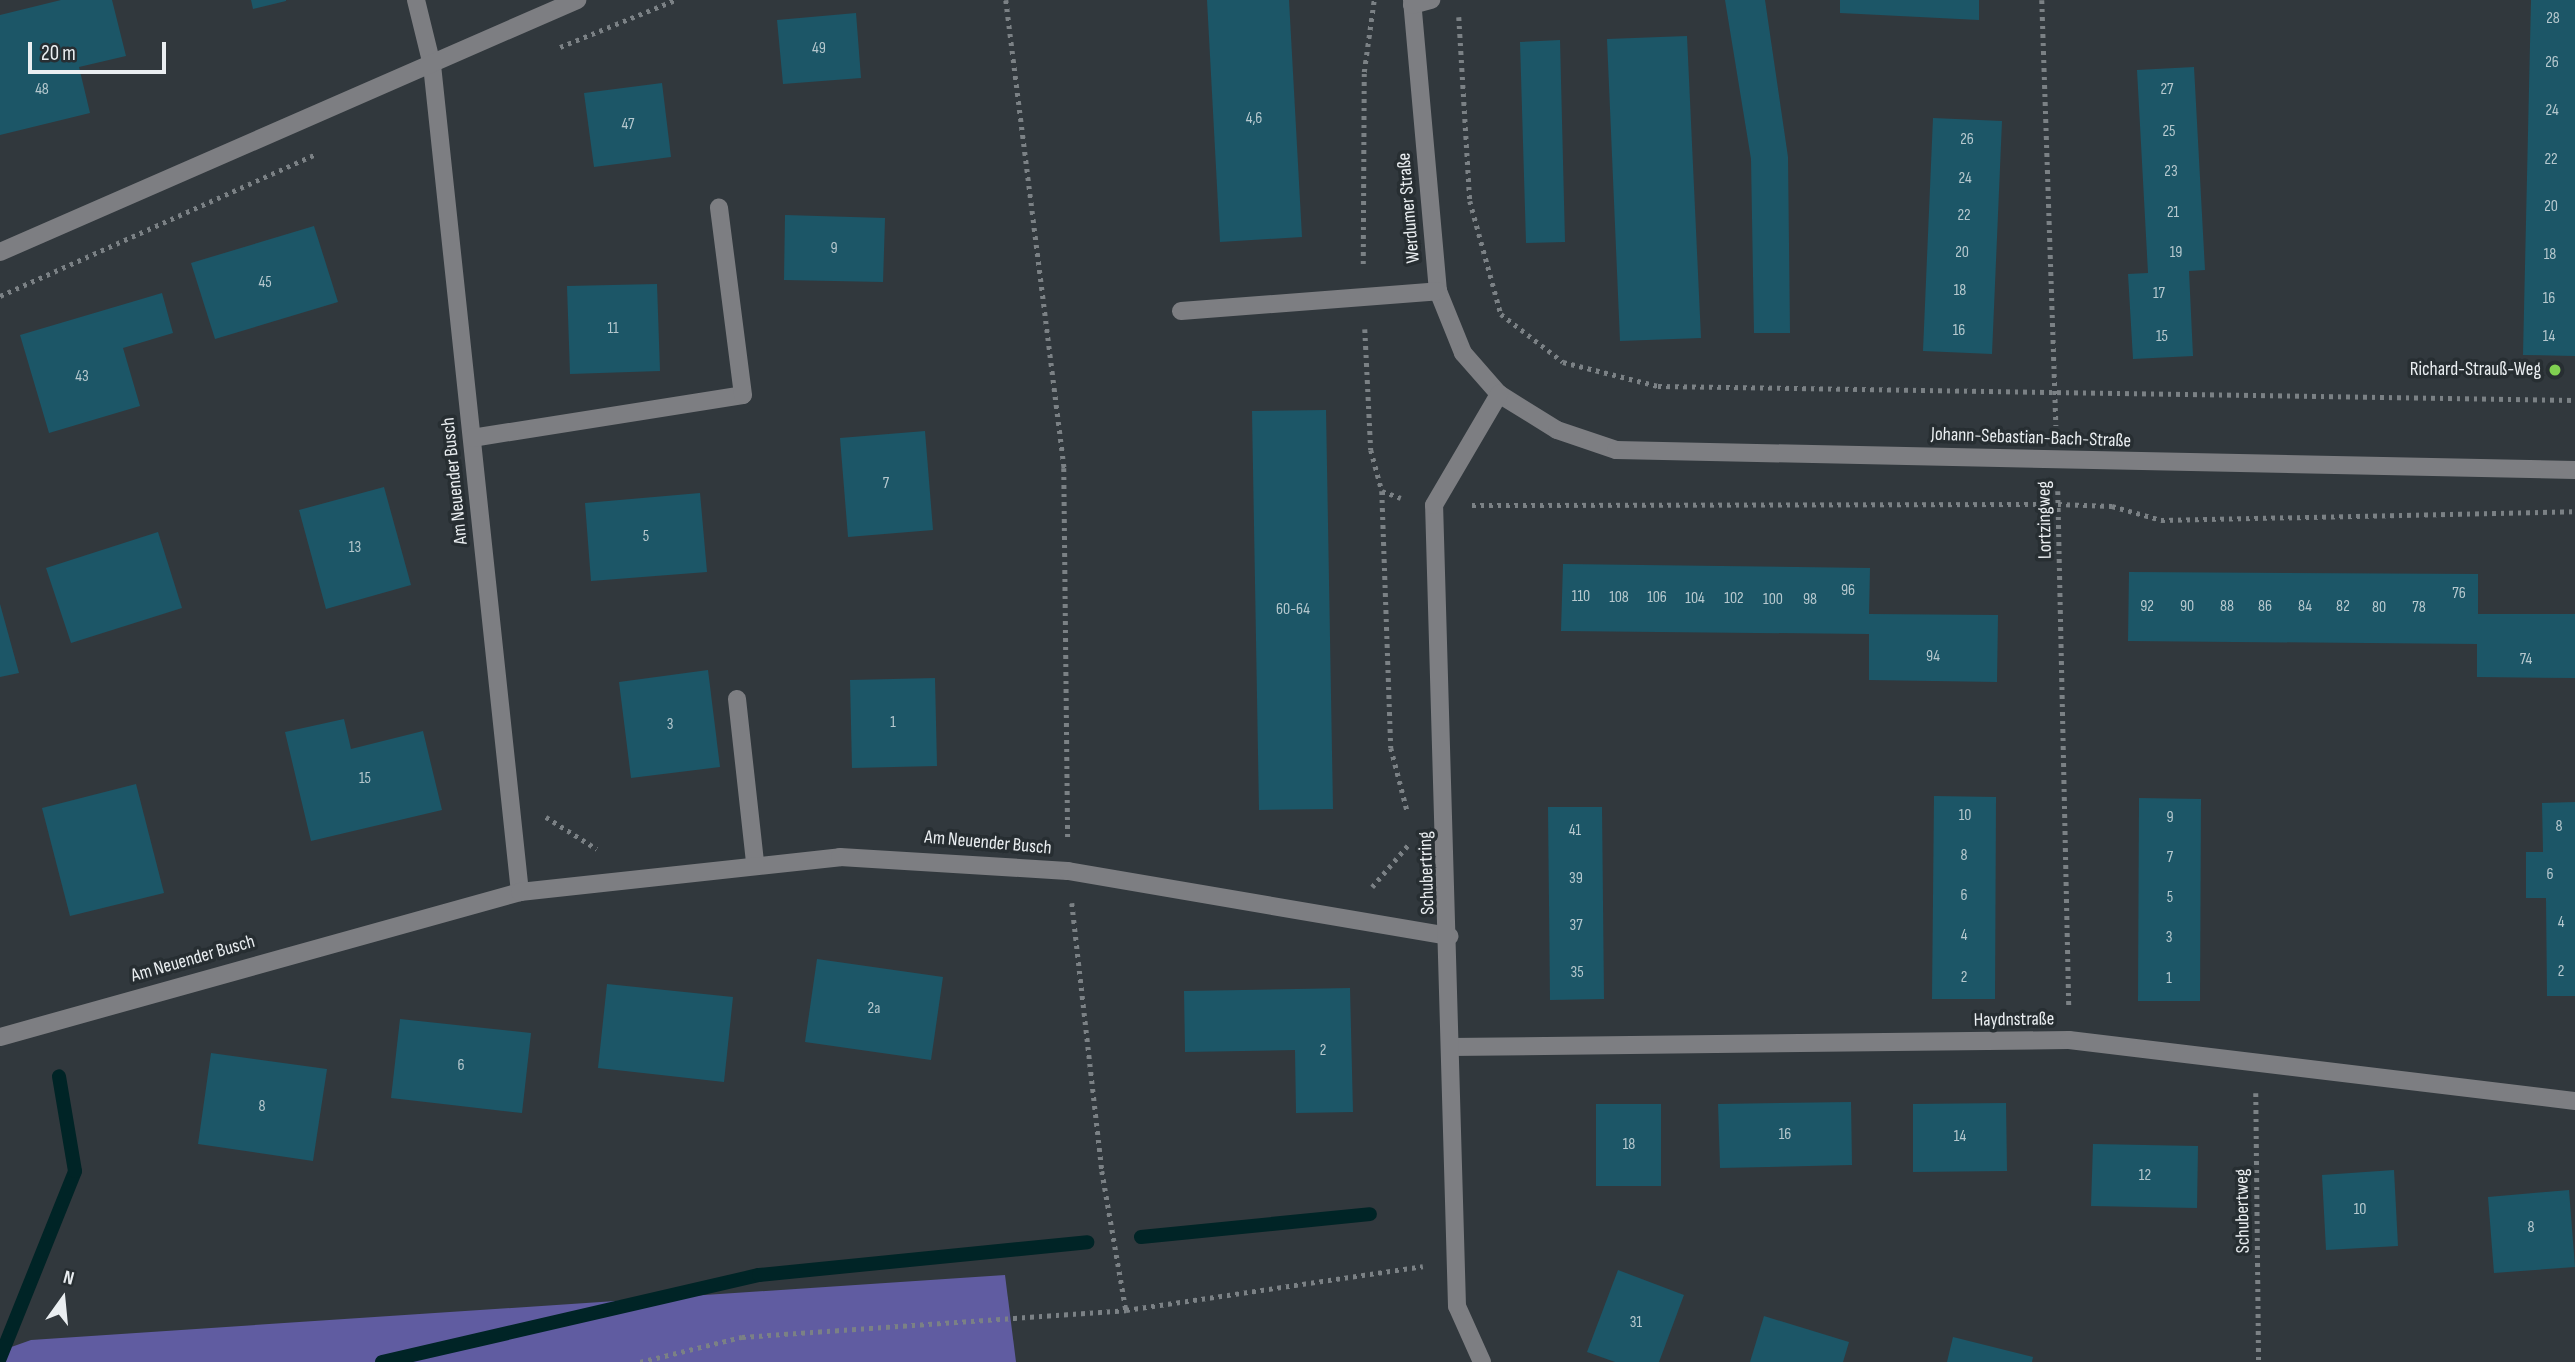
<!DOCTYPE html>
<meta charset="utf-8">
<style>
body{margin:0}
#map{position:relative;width:2575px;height:1362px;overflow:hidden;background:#31383d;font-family:"Sofia Sans Condensed",sans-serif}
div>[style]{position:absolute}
.forest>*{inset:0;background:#605ca1}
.stream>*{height:14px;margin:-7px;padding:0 7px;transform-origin:7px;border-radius:7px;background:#002426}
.building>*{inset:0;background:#1c5667}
.path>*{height:4.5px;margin-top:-2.25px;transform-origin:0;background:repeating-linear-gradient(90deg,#7b8185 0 3.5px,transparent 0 8.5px)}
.minor>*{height:18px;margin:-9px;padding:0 9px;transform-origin:9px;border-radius:9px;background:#7d7e82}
.dots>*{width:19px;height:19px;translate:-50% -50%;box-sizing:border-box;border:4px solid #272e32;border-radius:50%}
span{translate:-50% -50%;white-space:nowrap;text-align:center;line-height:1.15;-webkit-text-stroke:7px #272e32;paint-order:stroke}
.number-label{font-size:16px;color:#b6c8ce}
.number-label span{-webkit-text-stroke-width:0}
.street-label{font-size:19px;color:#eaeef1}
.poi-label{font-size:19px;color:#eaeef1}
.right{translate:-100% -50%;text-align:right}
.north{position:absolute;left:28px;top:1264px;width:70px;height:70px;-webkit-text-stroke:5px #272e32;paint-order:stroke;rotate:15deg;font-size:19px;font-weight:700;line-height:28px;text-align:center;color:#eaeef1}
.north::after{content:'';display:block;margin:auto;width:24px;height:32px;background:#eaeef1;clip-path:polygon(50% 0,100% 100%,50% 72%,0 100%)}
.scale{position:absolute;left:28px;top:42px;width:138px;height:32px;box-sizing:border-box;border:4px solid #eaeef1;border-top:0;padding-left:9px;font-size:21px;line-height:24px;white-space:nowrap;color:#eaeef1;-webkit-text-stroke:5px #272e32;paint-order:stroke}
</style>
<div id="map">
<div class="forest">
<div style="clip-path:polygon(1005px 1275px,1016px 1362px,0 1362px,0 1351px,31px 1340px)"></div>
</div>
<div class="stream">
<div style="left:1141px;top:1237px;width:230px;rotate:-5.7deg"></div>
<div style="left:0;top:1358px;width:201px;rotate:-68.1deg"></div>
<div style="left:75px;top:1171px;width:96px;rotate:-99.6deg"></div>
<div style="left:382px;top:1362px;width:387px;rotate:-13deg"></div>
<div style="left:759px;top:1275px;width:330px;rotate:-5.7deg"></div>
</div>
<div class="building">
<div style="clip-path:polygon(61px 0,112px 0,126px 56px,79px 67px,90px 113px,0 135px,0 15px)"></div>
<div style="clip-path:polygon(251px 0,286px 0,286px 1px,253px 9px)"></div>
<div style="clip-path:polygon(1207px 0,1289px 0,1302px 237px,1220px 242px)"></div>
<div style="clip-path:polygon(1725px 0,1765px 0,1788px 157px,1790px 333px,1754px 333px,1751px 159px)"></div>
<div style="clip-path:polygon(1840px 0,1979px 0,1979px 20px,1840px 13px)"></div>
<div style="clip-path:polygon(2531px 0,2575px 0,2575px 356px,2523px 355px)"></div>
<div style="clip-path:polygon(856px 13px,861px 78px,783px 84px,777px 20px)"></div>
<div style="clip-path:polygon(1687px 36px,1701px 338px,1620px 341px,1607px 39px)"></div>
<div style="clip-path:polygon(1560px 40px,1565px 242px,1526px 243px,1520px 42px)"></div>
<div style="clip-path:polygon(2194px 67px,2205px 270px,2189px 271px,2193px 356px,2133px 359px,2128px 274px,2148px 273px,2137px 70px)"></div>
<div style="clip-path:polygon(662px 83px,671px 157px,594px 167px,584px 93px)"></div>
<div style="clip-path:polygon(1933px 118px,2002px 121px,1992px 354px,1923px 351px)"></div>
<div style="clip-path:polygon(785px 215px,885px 218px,883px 282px,784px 280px)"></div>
<div style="clip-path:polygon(314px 226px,338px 302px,215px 339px,191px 263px)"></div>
<div style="clip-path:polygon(657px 284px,660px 371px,570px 374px,567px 286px)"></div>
<div style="clip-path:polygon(162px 293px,173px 333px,123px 348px,140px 406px,49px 433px,20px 335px)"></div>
<div style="clip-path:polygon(1326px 410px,1333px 809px,1259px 810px,1252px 411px)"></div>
<div style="clip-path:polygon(925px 431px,933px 530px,848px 537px,840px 438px)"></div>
<div style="clip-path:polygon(384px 487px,411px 585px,326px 609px,299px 510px)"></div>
<div style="clip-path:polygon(700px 493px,707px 572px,591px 581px,585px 503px)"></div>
<div style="clip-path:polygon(158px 532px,182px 608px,71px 643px,46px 568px)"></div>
<div style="clip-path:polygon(1563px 564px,1870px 568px,1869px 614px,1998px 615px,1997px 682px,1869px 680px,1869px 634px,1561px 631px)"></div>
<div style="clip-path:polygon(2129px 572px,2478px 574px,2478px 614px,2575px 614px,2575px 678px,2477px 677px,2477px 644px,2128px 641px)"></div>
<div style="clip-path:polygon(0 604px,19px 673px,0 677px)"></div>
<div style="clip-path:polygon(708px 670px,720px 767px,631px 778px,619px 682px)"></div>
<div style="clip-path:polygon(935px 678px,937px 766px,852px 768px,850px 680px)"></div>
<div style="clip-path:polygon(344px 719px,351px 749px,423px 731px,442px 810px,311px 841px,285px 732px)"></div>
<div style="clip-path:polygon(136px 784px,164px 893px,70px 916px,42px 808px)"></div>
<div style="clip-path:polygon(1934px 796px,1996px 797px,1995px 999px,1932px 999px)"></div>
<div style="clip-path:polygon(2139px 798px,2201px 799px,2200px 1001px,2138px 1001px)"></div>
<div style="clip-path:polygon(2575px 802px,2575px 996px,2547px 996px,2546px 898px,2526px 898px,2526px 852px,2543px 852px,2542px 803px)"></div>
<div style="clip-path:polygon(1548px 807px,1602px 807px,1604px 999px,1550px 1000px)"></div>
<div style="clip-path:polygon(817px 959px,943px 977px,931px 1060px,805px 1042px)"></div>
<div style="clip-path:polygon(607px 984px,733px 997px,724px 1082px,598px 1068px)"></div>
<div style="clip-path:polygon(1350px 988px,1353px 1112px,1296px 1113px,1295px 1050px,1185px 1052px,1184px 991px)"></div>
<div style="clip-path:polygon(400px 1019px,531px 1033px,522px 1113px,391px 1098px)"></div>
<div style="clip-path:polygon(211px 1053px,327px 1069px,313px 1161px,198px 1144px)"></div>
<div style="clip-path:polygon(1851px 1102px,1852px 1165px,1720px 1168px,1718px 1104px)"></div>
<div style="clip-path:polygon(2006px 1103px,2007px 1171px,1913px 1172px,1913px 1104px)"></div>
<div style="clip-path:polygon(1596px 1104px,1661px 1104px,1661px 1186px,1596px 1186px)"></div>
<div style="clip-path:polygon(2093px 1144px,2198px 1146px,2197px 1208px,2091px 1206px)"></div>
<div style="clip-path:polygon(2394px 1170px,2398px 1246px,2326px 1250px,2322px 1175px)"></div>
<div style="clip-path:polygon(2569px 1190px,2575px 1267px,2494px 1273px,2488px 1197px)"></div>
<div style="clip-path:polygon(1618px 1270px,1684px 1295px,1659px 1362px,1615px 1362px,1587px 1352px)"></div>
<div style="clip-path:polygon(1764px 1316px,1849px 1342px,1843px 1362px,1750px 1362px)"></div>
<div style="clip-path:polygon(1953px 1337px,2033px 1357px,2032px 1362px,1947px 1362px)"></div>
</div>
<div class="path">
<div style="left:1006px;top:0;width:472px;rotate:82.9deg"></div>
<div style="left:1064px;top:468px;width:371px;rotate:89.4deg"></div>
<div style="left:2042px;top:0;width:426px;rotate:88.1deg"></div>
<div style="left:1459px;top:17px;width:184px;rotate:86.6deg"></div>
<div style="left:1470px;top:201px;width:117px;rotate:74.7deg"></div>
<div style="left:1501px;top:314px;width:78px;rotate:37.7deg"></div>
<div style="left:1563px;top:362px;width:98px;rotate:14.2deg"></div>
<div style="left:1658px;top:386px;width:917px;rotate:0.87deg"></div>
<div style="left:560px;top:47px;width:124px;rotate:-22.2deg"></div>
<div style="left:1363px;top:264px;width:192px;rotate:-89.7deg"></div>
<div style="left:1364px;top:72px;width:73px;rotate:-82.1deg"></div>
<div style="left:0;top:296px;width:344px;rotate:-24.2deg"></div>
<div style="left:1365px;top:329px;width:121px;rotate:87.2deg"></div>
<div style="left:1371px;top:450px;width:42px;rotate:75deg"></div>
<div style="left:1382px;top:491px;width:20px;rotate:20deg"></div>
<div style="left:1382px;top:491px;width:257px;rotate:88deg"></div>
<div style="left:1391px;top:748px;width:64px;rotate:75.5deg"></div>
<div style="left:2058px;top:491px;width:516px;rotate:88.78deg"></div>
<div style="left:1472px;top:505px;width:586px;rotate:-0.1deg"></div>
<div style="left:2058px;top:504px;width:54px;rotate:2.1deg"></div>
<div style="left:2112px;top:506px;width:51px;rotate:15.9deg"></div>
<div style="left:2161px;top:520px;width:414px;rotate:-1.2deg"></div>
<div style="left:546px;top:817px;width:60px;rotate:32.1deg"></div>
<div style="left:1372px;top:887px;width:57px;rotate:-49.3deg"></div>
<div style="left:1072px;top:903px;width:270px;rotate:83.6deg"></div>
<div style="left:1102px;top:1171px;width:141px;rotate:80.2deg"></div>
<div style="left:2256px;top:1093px;width:269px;rotate:89.4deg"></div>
<div style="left:640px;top:1362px;width:105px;rotate:-13.8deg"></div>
<div style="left:742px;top:1337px;width:385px;rotate:-4deg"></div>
<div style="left:1126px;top:1310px;width:300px;rotate:-8.4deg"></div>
</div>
<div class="minor">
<div style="left:416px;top:0;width:67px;rotate:76.2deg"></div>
<div style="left:432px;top:65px;width:832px;rotate:83.93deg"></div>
<div style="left:1412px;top:0;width:292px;rotate:84.9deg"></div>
<div style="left:1438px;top:291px;width:67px;rotate:68deg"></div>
<div style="left:1463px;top:353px;width:55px;rotate:48.7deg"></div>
<div style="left:1499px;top:394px;width:68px;rotate:31.8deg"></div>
<div style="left:1557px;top:430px;width:62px;rotate:18.7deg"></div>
<div style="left:1616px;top:450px;width:959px;rotate:1.19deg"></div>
<div style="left:1412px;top:5px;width:20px;rotate:-15deg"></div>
<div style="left:0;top:252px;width:630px;rotate:-23.59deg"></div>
<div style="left:1181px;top:311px;width:258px;rotate:-4.4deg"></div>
<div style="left:472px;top:438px;width:274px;rotate:-9deg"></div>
<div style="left:743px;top:395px;width:189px;rotate:-97.3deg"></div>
<div style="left:737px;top:699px;width:165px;rotate:83.7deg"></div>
<div style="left:0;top:1037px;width:540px;rotate:-15.58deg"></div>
<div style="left:520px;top:892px;width:322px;rotate:-6.2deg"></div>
<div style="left:840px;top:857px;width:228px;rotate:3.5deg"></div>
<div style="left:1068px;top:871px;width:387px;rotate:9.7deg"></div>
<div style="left:1450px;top:1047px;width:619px;rotate:-0.65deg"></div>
<div style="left:2069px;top:1040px;width:510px;rotate:6.87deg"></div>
<div style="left:1482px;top:1362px;width:61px;rotate:-114.1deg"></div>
<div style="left:1457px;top:1306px;width:801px;rotate:-91.64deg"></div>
<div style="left:1434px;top:505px;width:129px;rotate:-59.6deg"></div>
</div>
<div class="dots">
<div style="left:2555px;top:370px;background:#80d051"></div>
</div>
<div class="number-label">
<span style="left:2553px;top:19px">28</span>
<span style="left:819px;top:49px">49</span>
<span style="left:2552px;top:63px">26</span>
<span style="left:42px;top:90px">48</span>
<span style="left:2167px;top:90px">27</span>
<span style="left:2552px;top:111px">24</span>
<span style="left:1254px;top:119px">4,6</span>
<span style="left:628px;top:125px">47</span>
<span style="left:2169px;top:132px">25</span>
<span style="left:1967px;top:140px">26</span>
<span style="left:2551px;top:160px">22</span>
<span style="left:2171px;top:172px">23</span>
<span style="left:1965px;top:179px">24</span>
<span style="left:2551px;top:207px">20</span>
<span style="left:2173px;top:213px">21</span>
<span style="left:1964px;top:216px">22</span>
<span style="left:834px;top:249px">9</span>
<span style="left:1962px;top:253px">20</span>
<span style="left:2176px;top:253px">19</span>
<span style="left:2550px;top:255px">18</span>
<span style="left:265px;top:283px">45</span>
<span style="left:1960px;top:291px">18</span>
<span style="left:2159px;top:294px">17</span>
<span style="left:2549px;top:299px">16</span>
<span style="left:613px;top:329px">11</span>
<span style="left:1959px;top:331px">16</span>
<span style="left:2162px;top:337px">15</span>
<span style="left:2549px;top:337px">14</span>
<span style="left:82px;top:377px">43</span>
<span style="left:886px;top:484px">7</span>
<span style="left:646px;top:537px">5</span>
<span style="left:355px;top:548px">13</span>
<span style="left:1848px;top:591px">96</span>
<span style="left:2459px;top:594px">76</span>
<span style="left:1581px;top:597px">110</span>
<span style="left:1619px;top:598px">108</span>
<span style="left:1657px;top:598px">106</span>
<span style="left:1695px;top:599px">104</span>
<span style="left:1734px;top:599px">102</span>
<span style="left:1773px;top:600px">100</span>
<span style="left:1810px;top:600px">98</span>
<span style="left:2147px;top:607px">92</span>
<span style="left:2187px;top:607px">90</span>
<span style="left:2227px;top:607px">88</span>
<span style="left:2265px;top:607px">86</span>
<span style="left:2305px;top:607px">84</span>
<span style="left:2343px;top:607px">82</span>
<span style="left:2379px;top:608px">80</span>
<span style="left:2419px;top:608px">78</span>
<span style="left:1293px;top:610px">60-64</span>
<span style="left:1933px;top:657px">94</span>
<span style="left:2526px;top:660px">74</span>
<span style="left:893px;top:723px">1</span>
<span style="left:670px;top:725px">3</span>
<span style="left:365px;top:779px">15</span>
<span style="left:1965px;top:816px">10</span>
<span style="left:2170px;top:818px">9</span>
<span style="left:2559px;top:827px">8</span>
<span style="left:1575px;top:831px">41</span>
<span style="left:1964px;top:856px">8</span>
<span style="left:2170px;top:858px">7</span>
<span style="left:2550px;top:875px">6</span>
<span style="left:1576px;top:879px">39</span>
<span style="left:1964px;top:896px">6</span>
<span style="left:2170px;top:898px">5</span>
<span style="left:2561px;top:923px">4</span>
<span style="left:1576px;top:926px">37</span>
<span style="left:1964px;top:936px">4</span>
<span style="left:2169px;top:938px">3</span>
<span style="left:2561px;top:972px">2</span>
<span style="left:1577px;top:973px">35</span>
<span style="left:1964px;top:978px">2</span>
<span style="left:2169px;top:979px">1</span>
<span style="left:874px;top:1009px">2a</span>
<span style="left:1323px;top:1051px">2</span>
<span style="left:461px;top:1066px">6</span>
<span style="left:262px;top:1107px">8</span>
<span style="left:1785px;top:1135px">16</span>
<span style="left:1960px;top:1137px">14</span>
<span style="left:1629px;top:1145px">18</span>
<span style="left:2145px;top:1176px">12</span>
<span style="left:2360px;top:1210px">10</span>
<span style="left:2531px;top:1228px">8</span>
<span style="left:1636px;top:1323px">31</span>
</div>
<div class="street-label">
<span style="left:1409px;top:208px;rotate:-95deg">Werdumer Straße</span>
<span style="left:2031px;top:438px;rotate:2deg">Johann-Sebastian-Bach-Straße</span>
<span style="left:455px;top:481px;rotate:-96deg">Am Neuender Busch</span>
<span style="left:2045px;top:520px;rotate:-91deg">Lortzingweg</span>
<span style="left:988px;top:843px;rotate:5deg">Am Neuender Busch</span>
<span style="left:1427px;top:873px;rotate:-92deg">Schubertring</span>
<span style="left:193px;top:959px;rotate:-16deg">Am Neuender Busch</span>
<span style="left:2014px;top:1020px;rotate:-1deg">Haydnstraße</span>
<span style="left:2243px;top:1211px;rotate:-91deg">Schubertweg</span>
</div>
<div class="poi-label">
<span class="right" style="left:2541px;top:370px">Richard-Strauß-Weg</span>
</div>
<div class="north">N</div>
<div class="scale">20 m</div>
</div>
